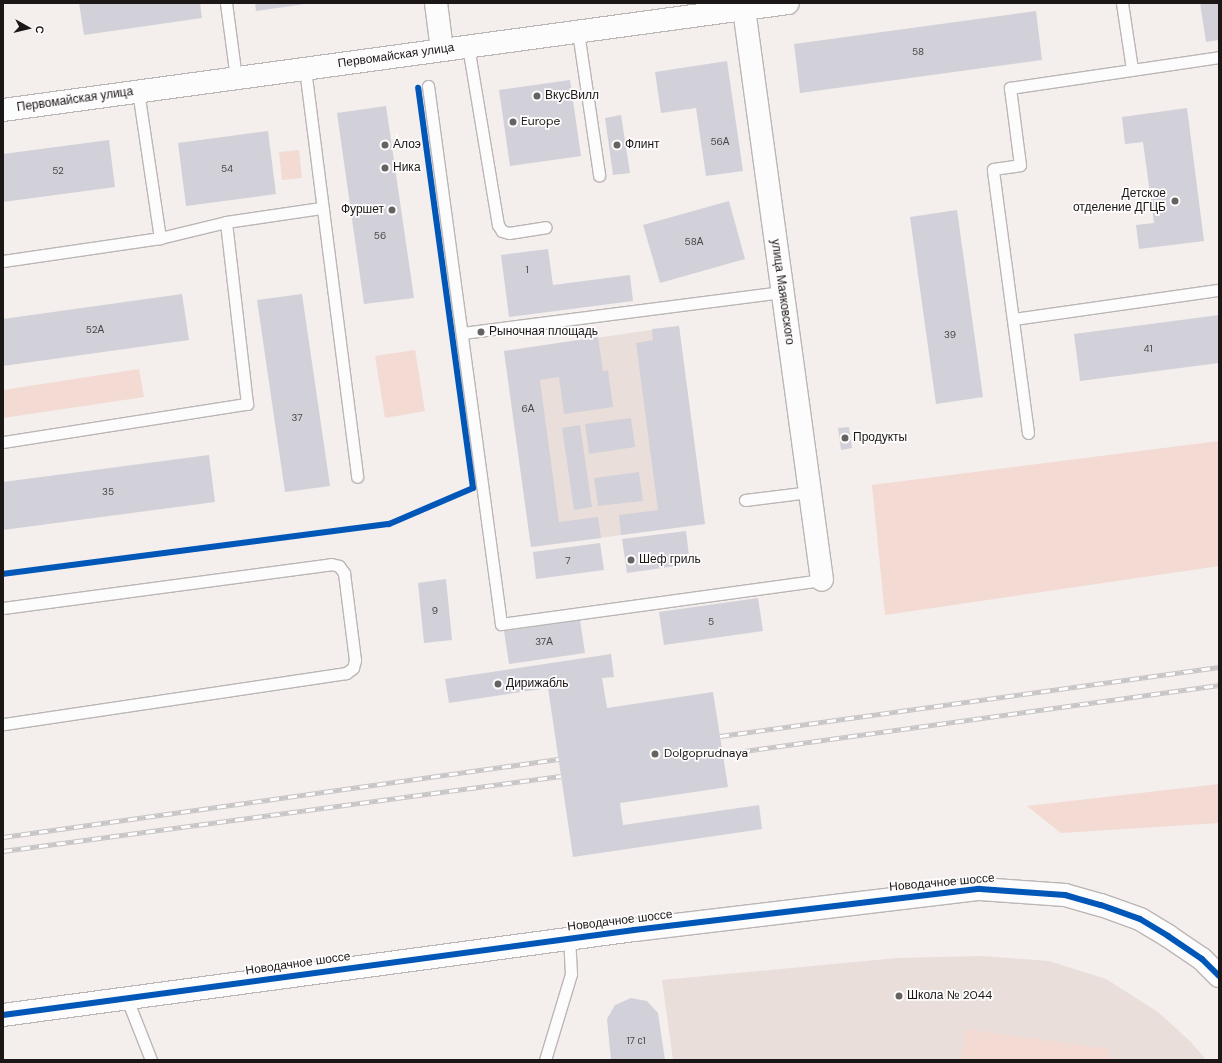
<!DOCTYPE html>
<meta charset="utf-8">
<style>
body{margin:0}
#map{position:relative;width:1222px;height:1063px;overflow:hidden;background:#f4eeed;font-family:"DM Sans",sans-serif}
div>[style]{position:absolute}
.built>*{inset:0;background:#eadedb}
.green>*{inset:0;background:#f3dad3}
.building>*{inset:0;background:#d2d1d9}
.roads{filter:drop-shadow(1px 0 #bbb6b5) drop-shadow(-1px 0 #bbb6b5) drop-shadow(0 1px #bbb6b5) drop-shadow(0 -1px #bbb6b5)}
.service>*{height:11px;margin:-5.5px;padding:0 5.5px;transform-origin:5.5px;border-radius:5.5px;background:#fdfcfc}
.minor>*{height:22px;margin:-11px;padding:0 11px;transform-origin:11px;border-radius:11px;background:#fdfcfc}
.tertiary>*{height:22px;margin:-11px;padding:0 11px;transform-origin:11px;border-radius:11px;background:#fdfcfc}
.secondary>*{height:22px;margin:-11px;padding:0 11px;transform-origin:11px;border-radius:11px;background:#fdfcfc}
.rail>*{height:4.5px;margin-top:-2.25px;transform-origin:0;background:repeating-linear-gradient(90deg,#fefcfc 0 9px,#c7c5c5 0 18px);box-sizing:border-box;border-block:1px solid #c7c5c5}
.cycleway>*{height:6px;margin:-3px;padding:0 3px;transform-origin:3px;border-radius:3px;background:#0057b8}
.dots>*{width:11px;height:11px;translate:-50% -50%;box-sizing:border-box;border:2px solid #fefcfc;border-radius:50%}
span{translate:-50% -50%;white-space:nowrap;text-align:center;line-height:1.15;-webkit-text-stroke:3.5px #fefcfc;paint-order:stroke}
.number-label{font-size:10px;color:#484647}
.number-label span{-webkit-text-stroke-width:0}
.street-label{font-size:12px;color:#1a1716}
.poi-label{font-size:12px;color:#1a1716}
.left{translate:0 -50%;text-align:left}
.right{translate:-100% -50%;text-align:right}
.frame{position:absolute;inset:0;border:4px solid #1a1716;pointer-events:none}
.north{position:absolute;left:8px;top:8px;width:40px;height:40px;-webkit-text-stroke:3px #fefcfc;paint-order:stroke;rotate:98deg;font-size:11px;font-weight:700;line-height:16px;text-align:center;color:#1a1716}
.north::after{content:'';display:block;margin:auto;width:14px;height:18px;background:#1a1716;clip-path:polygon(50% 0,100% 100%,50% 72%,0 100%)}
</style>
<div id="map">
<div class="built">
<div style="clip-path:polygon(679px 326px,705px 524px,531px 547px,504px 351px)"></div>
<div style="clip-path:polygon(982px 956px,1049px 961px,1106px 979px,1158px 1012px,1191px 1042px,1206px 1060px,673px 1060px,662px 980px,897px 958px)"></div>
</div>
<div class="green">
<div style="clip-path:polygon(299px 150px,302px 178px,282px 180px,279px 152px)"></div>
<div style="clip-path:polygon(415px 350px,425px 411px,385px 418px,375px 356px)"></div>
<div style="clip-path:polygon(139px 369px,144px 397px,3px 418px,3px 390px)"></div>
<div style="clip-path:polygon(1219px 441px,1219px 566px,885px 615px,872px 485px)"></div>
<div style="clip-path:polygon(1219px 784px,1219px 823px,1061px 833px,1027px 806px)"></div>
<div style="clip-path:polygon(966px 1029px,1109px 1049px,1108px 1060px,961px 1060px)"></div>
</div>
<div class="building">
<div style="clip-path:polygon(79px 3px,200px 3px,202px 18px,84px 35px)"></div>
<div style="clip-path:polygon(255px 3px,305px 3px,305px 4px,256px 11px)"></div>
<div style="clip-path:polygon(1200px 3px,1219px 3px,1219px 40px,1206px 42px)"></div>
<div style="clip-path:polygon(1036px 11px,1042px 60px,800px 93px,794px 44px)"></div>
<div style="clip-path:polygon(727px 61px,743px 171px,706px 176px,696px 108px,661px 113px,655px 72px)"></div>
<div style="clip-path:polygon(570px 80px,581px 156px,510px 166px,499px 90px)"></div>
<div style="clip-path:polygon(386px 106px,414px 298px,364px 304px,337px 113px)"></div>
<div style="clip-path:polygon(1187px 108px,1204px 241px,1139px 249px,1136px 225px,1154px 223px,1143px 142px,1125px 144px,1122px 117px)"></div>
<div style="clip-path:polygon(621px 115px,630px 173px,613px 175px,605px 118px)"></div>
<div style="clip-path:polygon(268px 131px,276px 194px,186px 206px,178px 143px)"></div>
<div style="clip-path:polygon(109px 140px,115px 187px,3px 202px,3px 154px)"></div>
<div style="clip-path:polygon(729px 201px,745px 259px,660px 283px,643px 225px)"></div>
<div style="clip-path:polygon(957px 210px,983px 397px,936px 404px,910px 217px)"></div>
<div style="clip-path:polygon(548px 249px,553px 285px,630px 275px,633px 301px,509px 317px,501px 255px)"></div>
<div style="clip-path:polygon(182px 294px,189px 340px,3px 366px,3px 319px)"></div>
<div style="clip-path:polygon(302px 294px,330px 486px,285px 492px,257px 300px)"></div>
<div style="clip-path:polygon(1219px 315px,1219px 363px,1080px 381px,1074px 334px)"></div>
<div style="clip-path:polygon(679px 326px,705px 524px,621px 535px,619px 515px,658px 510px,636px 343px,653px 340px,652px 329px)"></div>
<div style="clip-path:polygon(598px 337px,603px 371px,608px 370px,613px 407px,564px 414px,559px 377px,540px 380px,559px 522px,598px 517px,601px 538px,531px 547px,504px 351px)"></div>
<div style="clip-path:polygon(631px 418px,635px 447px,589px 454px,585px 424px)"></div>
<div style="clip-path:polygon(580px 425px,592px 507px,574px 510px,562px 428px)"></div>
<div style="clip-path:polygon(849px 427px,852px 448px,841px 450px,838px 428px)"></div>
<div style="clip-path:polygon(209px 455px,215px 502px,3px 530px,3px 482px)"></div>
<div style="clip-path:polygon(639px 472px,643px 501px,598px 506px,594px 478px)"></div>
<div style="clip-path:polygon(686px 531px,690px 564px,627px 573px,622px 539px)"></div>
<div style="clip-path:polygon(600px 543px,604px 570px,536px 579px,533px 552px)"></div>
<div style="clip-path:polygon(446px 579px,452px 640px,424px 643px,418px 583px)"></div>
<div style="clip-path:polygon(758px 598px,763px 631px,664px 645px,659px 612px)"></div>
<div style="clip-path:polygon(580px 620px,585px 653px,509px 664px,504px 631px)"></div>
<div style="clip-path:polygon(611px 654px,614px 677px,602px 678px,607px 708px,713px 692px,728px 787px,620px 803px,623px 825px,759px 805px,762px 829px,573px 857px,548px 688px,449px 703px,445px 679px)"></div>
<div style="clip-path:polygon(631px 998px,647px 1001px,658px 1013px,665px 1060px,611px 1060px,607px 1019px,615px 1005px)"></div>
</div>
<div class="roads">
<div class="service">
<div style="left:226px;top:3px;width:76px;rotate:82.4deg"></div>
<div style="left:1122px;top:3px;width:67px;rotate:81.4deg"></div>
<div style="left:578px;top:32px;width:145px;rotate:81.6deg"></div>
<div style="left:468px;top:46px;width:181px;rotate:80.5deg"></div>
<div style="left:498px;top:225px;width:7px;rotate:56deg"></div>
<div style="left:502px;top:231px;width:7px;rotate:16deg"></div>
<div style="left:509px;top:233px;width:37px;rotate:-9deg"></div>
<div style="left:305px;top:69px;width:411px;rotate:82.7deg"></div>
<div style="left:428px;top:86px;width:543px;rotate:82.27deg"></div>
<div style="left:501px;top:624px;width:324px;rotate:-7.8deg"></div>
<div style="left:138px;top:91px;width:149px;rotate:81.5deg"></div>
<div style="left:3px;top:261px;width:159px;rotate:-8.3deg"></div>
<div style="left:160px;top:238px;width:68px;rotate:-13.6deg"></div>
<div style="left:226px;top:222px;width:96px;rotate:-8.4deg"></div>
<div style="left:1014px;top:319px;width:207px;rotate:-8.1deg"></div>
<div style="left:462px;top:333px;width:323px;rotate:-7.3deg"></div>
<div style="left:1028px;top:433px;width:266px;rotate:-97.6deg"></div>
<div style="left:993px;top:169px;width:27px;rotate:-8deg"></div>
<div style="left:1020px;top:165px;width:78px;rotate:-97.4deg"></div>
<div style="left:1010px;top:88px;width:211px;rotate:-8.4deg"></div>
<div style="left:3px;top:442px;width:247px;rotate:-8.9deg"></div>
<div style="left:247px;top:404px;width:183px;rotate:-96.6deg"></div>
<div style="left:745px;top:500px;width:64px;rotate:-7.1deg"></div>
<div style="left:3px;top:608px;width:331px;rotate:-7.6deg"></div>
<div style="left:331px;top:564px;width:8px;rotate:14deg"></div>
<div style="left:339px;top:566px;width:9px;rotate:54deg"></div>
<div style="left:344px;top:573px;width:88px;rotate:82.8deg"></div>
<div style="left:355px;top:660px;width:8px;rotate:104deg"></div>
<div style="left:353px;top:668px;width:9px;rotate:144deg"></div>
<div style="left:346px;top:673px;width:347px;rotate:171.5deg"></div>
<div style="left:127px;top:999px;width:66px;rotate:68.5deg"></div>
<div style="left:545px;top:1060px;width:90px;rotate:-73.2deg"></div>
<div style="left:571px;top:974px;width:36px;rotate:-93deg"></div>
</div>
<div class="minor">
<div style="left:744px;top:9px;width:576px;rotate:82.22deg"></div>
</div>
<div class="tertiary">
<div style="left:436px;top:3px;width:47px;rotate:82.7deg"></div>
<div style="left:3px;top:1015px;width:637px;rotate:-7.67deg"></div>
<div style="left:634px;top:930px;width:348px;rotate:-6.8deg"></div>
<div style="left:980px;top:889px;width:85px;rotate:4deg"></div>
<div style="left:1065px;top:895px;width:37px;rotate:16deg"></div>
<div style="left:1101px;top:905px;width:41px;rotate:19.7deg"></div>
<div style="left:1140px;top:919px;width:33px;rotate:31deg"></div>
<div style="left:1168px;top:936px;width:41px;rotate:34.1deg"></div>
<div style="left:1202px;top:959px;width:24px;rotate:45deg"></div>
</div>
<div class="secondary">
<div style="left:3px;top:110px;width:792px;rotate:-7.76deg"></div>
</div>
</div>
<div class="rail">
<div style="left:720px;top:736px;width:504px;rotate:-7.87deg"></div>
<div style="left:723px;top:754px;width:501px;rotate:-7.92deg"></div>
<div style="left:3px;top:837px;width:561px;rotate:-7.99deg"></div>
<div style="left:3px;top:851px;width:563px;rotate:-7.66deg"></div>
</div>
<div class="cycleway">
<div style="left:3px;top:574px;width:389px;rotate:-7.4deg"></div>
<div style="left:389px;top:524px;width:91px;rotate:-23.2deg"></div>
<div style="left:473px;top:488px;width:404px;rotate:-97.8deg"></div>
<div style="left:3px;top:1015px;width:637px;rotate:-7.67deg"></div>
<div style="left:634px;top:930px;width:348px;rotate:-6.8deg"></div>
<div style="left:980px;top:889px;width:85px;rotate:4deg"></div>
<div style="left:1065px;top:895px;width:37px;rotate:16deg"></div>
<div style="left:1101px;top:905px;width:41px;rotate:19.7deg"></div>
<div style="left:1140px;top:919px;width:33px;rotate:31deg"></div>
<div style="left:1168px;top:936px;width:41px;rotate:34.1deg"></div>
<div style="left:1202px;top:959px;width:24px;rotate:45deg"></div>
</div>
<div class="dots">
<div style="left:537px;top:96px;background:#666261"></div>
<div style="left:513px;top:122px;background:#666261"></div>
<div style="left:385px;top:145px;background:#666261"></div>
<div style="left:617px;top:145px;background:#666261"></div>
<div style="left:385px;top:168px;background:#666261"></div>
<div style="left:1175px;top:201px;background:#666261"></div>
<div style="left:392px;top:210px;background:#666261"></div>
<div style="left:481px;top:332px;background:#666261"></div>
<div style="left:845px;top:438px;background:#666261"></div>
<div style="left:631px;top:560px;background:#666261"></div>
<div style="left:498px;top:684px;background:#666261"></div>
<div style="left:655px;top:754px;background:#666261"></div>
<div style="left:899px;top:996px;background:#666261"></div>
</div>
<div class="number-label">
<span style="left:918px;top:52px">58</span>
<span style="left:720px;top:142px">56А</span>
<span style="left:227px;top:169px">54</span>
<span style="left:58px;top:171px">52</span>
<span style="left:380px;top:236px">56</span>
<span style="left:694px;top:242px">58А</span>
<span style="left:527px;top:270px">1</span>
<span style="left:95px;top:330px">52А</span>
<span style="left:950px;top:335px">39</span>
<span style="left:1148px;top:349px">41</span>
<span style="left:528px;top:409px">6А</span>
<span style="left:297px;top:418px">37</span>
<span style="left:108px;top:492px">35</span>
<span style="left:568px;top:561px">7</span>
<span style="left:435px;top:611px">9</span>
<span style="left:711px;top:622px">5</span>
<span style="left:544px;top:642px">37А</span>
<span style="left:636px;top:1041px">17 с1</span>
</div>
<div class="street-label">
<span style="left:396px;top:56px;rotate:-8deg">Первомайская улица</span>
<span style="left:75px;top:100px;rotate:-8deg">Первомайская улица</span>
<span style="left:782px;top:292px;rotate:82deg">улица Маяковского</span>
<span style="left:942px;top:883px;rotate:-5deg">Новодачное шоссе</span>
<span style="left:620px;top:921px;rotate:-7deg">Новодачное шоссе</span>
<span style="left:298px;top:964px;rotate:-8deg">Новодачное шоссе</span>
</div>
<div class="poi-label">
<span class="left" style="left:545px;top:96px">ВкусВилл</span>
<span class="left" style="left:521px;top:122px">Europe</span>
<span class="left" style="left:393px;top:145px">Алоэ</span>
<span class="left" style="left:625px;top:145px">Флинт</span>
<span class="left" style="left:393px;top:168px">Ника</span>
<span class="right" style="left:1166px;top:201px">Детское<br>отделение ДГЦБ</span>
<span class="right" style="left:384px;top:210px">Фуршет</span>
<span class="left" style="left:489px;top:332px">Рыночная площадь</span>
<span class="left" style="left:853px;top:438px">Продукты</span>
<span class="left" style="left:639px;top:560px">Шеф гриль</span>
<span class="left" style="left:506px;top:684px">Дирижабль</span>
<span class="left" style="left:664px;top:754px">Dolgoprudnaya</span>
<span class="left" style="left:907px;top:996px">Школа № 2044</span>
</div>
<div class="frame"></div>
<div class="north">С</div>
</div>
